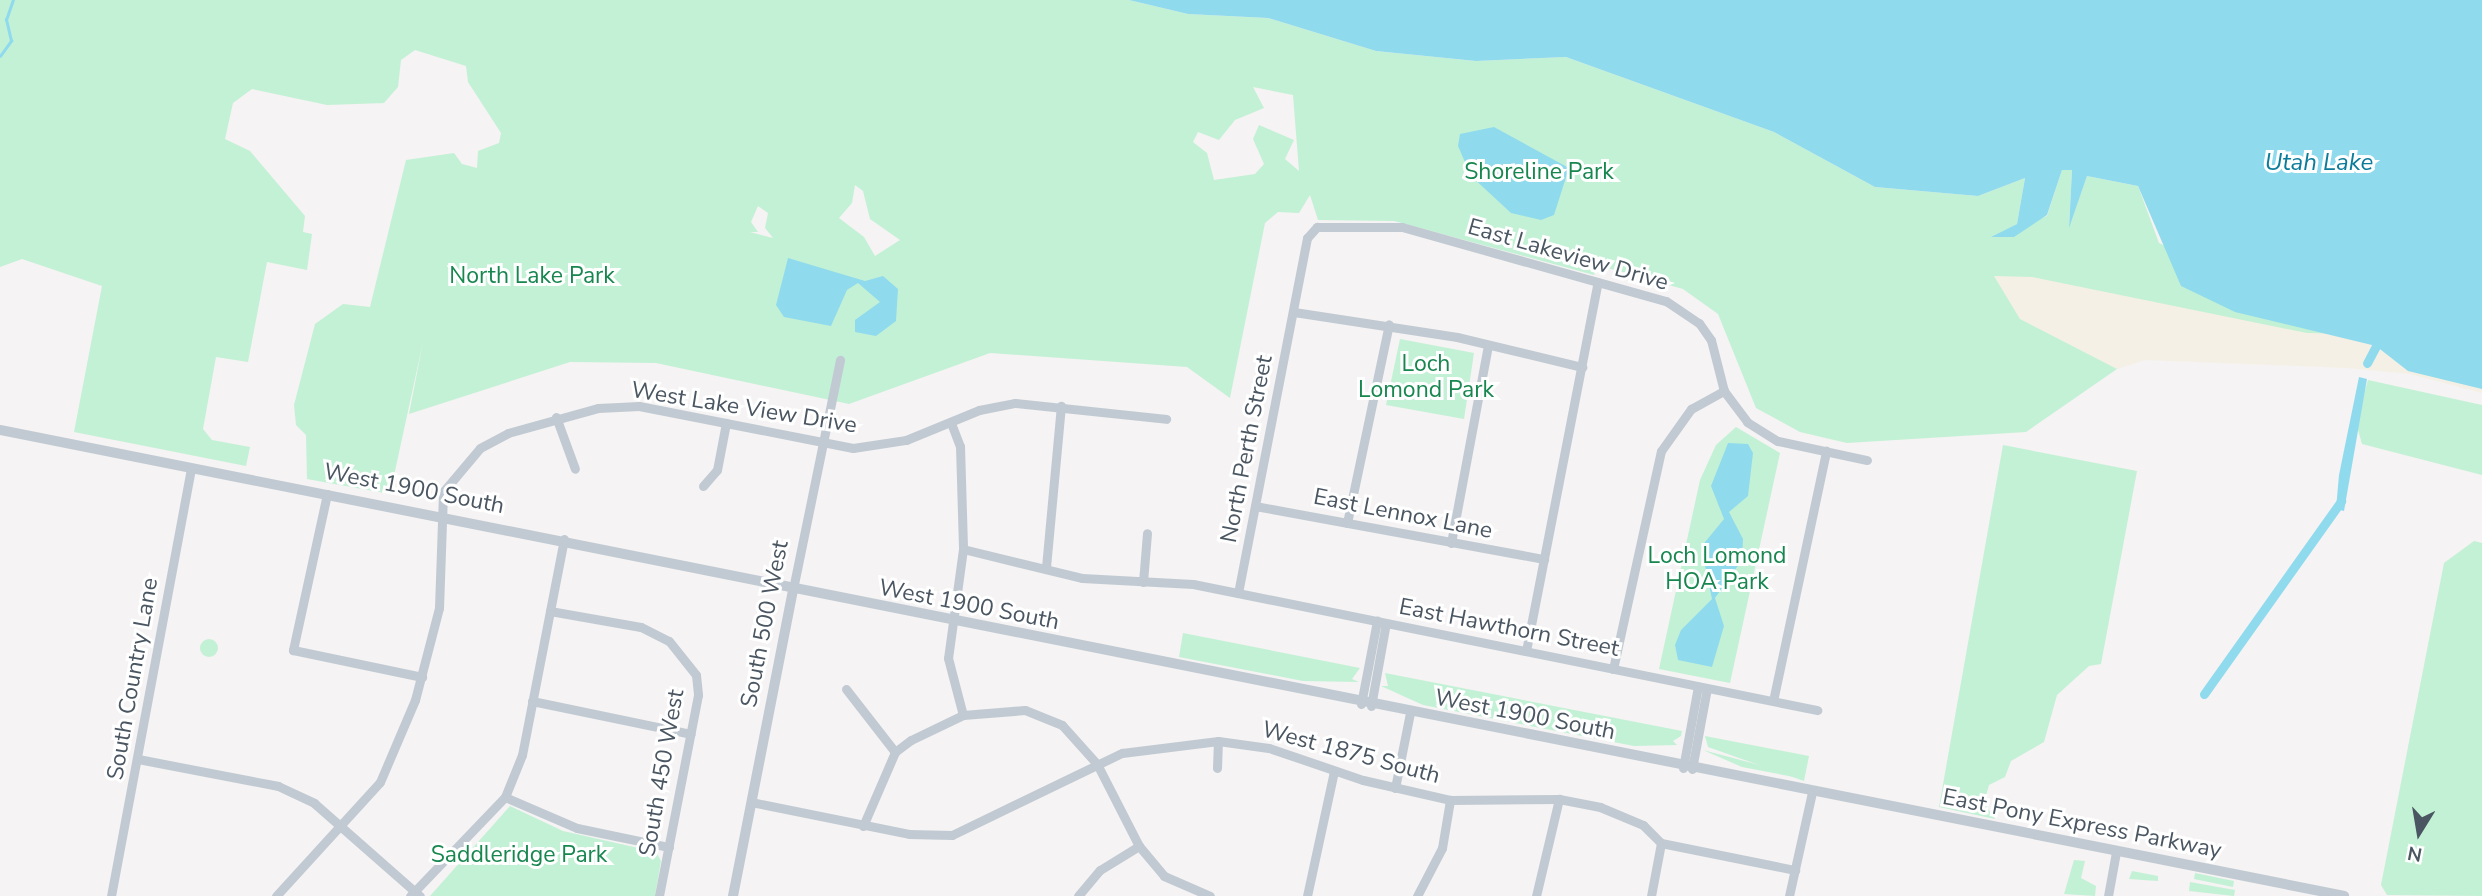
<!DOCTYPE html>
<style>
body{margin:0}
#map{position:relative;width:2482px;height:896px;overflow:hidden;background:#f5f3f3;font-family:"Nunito Sans",sans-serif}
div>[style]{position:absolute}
.green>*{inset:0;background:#c3f1d5}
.round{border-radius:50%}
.sand>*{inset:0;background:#f5f0e5}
.water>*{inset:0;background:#90daee}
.stream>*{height:2.5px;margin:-1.25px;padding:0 1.25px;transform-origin:1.25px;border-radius:1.25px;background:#90daee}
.canal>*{height:9px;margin:-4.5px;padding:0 4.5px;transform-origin:4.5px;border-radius:4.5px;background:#90daee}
.minor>*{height:9px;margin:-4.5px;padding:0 4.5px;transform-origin:4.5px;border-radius:4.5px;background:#c1cad2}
.tertiary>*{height:10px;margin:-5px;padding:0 5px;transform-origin:5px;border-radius:5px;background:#c1cad2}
span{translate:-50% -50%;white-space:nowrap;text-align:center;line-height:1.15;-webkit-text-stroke:6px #fff;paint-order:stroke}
.park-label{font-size:23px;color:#17864f}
.street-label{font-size:23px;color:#4a5661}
.water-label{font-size:24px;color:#0c7c9b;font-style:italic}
.north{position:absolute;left:2384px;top:798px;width:70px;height:70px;-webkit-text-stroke:5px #fff;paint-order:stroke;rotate:191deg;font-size:19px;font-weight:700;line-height:28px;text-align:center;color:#4a5661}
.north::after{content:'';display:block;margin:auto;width:24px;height:32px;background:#4a5661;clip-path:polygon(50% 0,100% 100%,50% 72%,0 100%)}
</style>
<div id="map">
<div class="green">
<div style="clip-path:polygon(evenodd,0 0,1129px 0,1188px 14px,1268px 18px,1376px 51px,1476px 61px,1566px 57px,1774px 132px,1875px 187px,1978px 196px,2025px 178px,2017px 224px,1993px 237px,2047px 216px,2062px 170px,2072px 170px,2069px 226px,2087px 176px,2138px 186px,2159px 243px,2442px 376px,2176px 346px,2117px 369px,2026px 432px,1847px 443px,1800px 432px,1756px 408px,1718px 314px,1683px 289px,1597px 265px,1594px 275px,1394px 221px,1318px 220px,1310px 195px,1299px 213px,1278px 212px,1265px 223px,1230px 398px,1187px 367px,990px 353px,849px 404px,656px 363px,570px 362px,409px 414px,423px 342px,390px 494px,307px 479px,306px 435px,296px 425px,294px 405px,315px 324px,343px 304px,370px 307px,406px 160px,454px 153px,462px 164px,477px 168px,478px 151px,499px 143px,501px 133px,468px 82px,466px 66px,415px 50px,401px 60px,398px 87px,384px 103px,327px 105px,252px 89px,233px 103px,225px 139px,250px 151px,305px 216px,303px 232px,312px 234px,307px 270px,267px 262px,248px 362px,216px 357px,203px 429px,212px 440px,250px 447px,246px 466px,74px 432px,102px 286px,22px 259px,0 267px,0 0,1253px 87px,1293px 95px,1299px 171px,1285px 159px,1294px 140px,1259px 125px,1253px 139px,1264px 164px,1255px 174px,1214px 180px,1207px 153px,1193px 142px,1198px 132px,1219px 140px,1235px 120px,1264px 108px,1253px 87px,0 0,855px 185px,863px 191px,870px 219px,900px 240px,875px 256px,864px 237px,839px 218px,852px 203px,855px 185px,0 0,758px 206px,768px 213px,765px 228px,773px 238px,750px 232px,758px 232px,751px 222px,758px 206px)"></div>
<div style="clip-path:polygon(1400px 339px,1474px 353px,1464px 419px,1386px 405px)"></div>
<div style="clip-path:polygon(2368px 380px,2482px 405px,2482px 475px,2362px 444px,2356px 423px)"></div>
<div style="clip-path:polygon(1736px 427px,1780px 453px,1730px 683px,1659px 669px,1700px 480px,1716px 445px)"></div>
<div style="clip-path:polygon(2003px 445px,2137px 471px,2101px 664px,2089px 666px,2057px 695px,2044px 742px,2011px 761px,2005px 777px,1989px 785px,1984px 803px,1995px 819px,1939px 807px)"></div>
<div style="clip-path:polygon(2474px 541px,2482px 543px,2482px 896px,2387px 895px,2381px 885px,2444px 563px)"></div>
<div style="clip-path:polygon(1183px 633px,1360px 668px,1352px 679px,1359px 682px,1303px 681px,1179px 657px)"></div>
<div class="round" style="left:200px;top:639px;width:18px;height:18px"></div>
<div style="clip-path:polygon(1385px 673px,1682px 731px,1681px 736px,1673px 741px,1677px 745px,1634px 746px,1423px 705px,1381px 686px,1388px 686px)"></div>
<div style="clip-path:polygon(1705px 736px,1809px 756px,1804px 781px,1708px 747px)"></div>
<div style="clip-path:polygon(1703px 750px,1793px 774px,1794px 777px,1742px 767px)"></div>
<div style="clip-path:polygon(510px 806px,563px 831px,656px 852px,661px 861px,655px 896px,430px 896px)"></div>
<div style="clip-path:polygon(2074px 860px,2085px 861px,2081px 878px,2096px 886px,2095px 896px,2064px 894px)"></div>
<div style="clip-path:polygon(2132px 871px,2158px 876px,2158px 881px,2129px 879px)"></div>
<div style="clip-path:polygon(2195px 873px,2234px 881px,2233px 887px,2194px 879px)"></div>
<div style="clip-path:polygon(2190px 882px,2235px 890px,2234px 896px,2189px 891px)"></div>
</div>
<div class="sand">
<div style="clip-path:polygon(1994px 276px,2032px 277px,2307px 333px,2411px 335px,2482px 352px,2482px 393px,2410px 374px,2347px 368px,2145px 360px,2117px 369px,2020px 319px)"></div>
</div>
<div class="water">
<div style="clip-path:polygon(1129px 0,2482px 0,2482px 389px,2408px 371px,2376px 346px,2235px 312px,2181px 286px,2138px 186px,2087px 176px,2069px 228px,2072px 170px,2062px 170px,2047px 215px,2014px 237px,1991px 237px,2017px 224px,2025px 178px,1978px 196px,1875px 187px,1774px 132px,1566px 57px,1476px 61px,1376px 51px,1268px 18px,1188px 14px)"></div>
<div style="clip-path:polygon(1494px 127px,1569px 168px,1554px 215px,1541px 220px,1511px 213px,1471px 176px,1458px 146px,1460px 134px)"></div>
<div style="clip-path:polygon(788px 258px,865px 281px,883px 276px,898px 289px,896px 321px,876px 336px,855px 332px,855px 320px,880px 302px,858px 283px,847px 290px,831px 326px,784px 317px,776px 305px)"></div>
<div style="clip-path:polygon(2359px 377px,2367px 379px,2344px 511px,2336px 509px,2339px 475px)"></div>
<div style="clip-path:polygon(1728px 443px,1748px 444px,1753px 453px,1748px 496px,1729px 512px,1743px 539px,1742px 560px,1715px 598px,1724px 626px,1712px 667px,1678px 660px,1675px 645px,1681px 630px,1712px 599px,1701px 547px,1724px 519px,1711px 486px)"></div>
</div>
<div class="stream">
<div style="left:0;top:56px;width:19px;rotate:-54deg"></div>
<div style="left:11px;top:41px;width:22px;rotate:-103deg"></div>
<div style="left:6px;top:20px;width:21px;rotate:-71deg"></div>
</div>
<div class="canal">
<div style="left:2367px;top:363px;width:19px;rotate:-62deg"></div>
<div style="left:2204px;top:694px;width:237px;rotate:-54.6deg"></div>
</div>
<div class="minor">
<div style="left:1294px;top:312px;width:165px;rotate:8.7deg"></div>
<div style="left:1457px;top:337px;width:129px;rotate:13.5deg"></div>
<div style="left:556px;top:417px;width:55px;rotate:69.9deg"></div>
<div style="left:951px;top:423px;width:25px;rotate:69deg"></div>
<div style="left:960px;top:446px;width:103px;rotate:88.3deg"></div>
<div style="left:963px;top:549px;width:110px;rotate:97.8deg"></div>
<div style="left:948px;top:658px;width:59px;rotate:75.3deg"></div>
<div style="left:703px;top:486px;width:21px;rotate:-49deg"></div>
<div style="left:717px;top:470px;width:48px;rotate:-79.2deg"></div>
<div style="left:327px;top:494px;width:160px;rotate:102.3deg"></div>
<div style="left:293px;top:650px;width:132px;rotate:11.8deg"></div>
<div style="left:1255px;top:506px;width:294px;rotate:10.4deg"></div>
<div style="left:1347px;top:523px;width:203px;rotate:-78.1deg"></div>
<div style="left:1451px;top:543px;width:200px;rotate:-79.4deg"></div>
<div style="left:963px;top:549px;width:122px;rotate:13.7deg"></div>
<div style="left:1082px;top:578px;width:111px;rotate:3.1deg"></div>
<div style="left:1193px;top:584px;width:637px;rotate:11.42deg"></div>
<div style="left:1046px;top:567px;width:162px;rotate:-84.7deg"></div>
<div style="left:1143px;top:582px;width:49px;rotate:-85.3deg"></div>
<div style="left:793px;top:589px;width:234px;rotate:-78.4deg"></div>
<div style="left:1238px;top:593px;width:362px;rotate:-79deg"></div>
<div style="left:1307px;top:238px;width:15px;rotate:-48deg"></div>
<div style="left:1317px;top:227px;width:85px"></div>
<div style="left:1402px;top:227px;width:274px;rotate:15.7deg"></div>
<div style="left:1666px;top:301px;width:40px;rotate:34deg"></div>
<div style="left:1699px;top:323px;width:21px;rotate:55deg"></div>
<div style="left:1711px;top:340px;width:53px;rotate:75.7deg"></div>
<div style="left:1724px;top:391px;width:39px;rotate:53deg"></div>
<div style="left:1747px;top:422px;width:36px;rotate:32deg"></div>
<div style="left:1778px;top:441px;width:91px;rotate:12.1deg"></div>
<div style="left:550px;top:611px;width:92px;rotate:10deg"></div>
<div style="left:641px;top:627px;width:31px;rotate:27deg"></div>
<div style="left:669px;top:641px;width:43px;rotate:51.5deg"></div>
<div style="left:696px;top:675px;width:20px;rotate:84deg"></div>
<div style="left:698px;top:695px;width:205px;rotate:101deg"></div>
<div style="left:1526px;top:651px;width:376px;rotate:-79deg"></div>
<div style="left:1613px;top:669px;width:223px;rotate:-77.6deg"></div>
<div style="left:1661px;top:451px;width:52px;rotate:-54.5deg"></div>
<div style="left:1691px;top:409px;width:38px;rotate:-29deg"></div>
<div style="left:846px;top:689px;width:80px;rotate:52.1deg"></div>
<div style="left:532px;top:701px;width:162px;rotate:11.7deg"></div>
<div style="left:1773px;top:701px;width:256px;rotate:-78deg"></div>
<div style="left:1361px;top:704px;width:85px;rotate:-79.1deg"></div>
<div style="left:1371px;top:706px;width:84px;rotate:-79.8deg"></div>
<div style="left:138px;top:759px;width:143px;rotate:10.9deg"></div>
<div style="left:278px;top:786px;width:40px;rotate:25deg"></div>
<div style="left:314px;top:803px;width:141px;rotate:41.3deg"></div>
<div style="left:1217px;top:768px;width:27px;rotate:-88deg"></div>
<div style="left:1218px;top:741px;width:51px;rotate:7.8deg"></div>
<div style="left:1269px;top:748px;width:99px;rotate:18.8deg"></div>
<div style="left:1363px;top:780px;width:89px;rotate:12.9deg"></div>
<div style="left:1450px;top:800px;width:109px;rotate:-0.5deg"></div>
<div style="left:1559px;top:799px;width:42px;rotate:11deg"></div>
<div style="left:1600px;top:807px;width:47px;rotate:22.7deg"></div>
<div style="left:1643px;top:825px;width:25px;rotate:45deg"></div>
<div style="left:1661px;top:843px;width:137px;rotate:11.4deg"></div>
<div style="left:1683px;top:768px;width:83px;rotate:-79.6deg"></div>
<div style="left:1692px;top:769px;width:82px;rotate:-79.5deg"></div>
<div style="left:1395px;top:788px;width:76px;rotate:-78.7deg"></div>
<div style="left:505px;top:797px;width:78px;rotate:23.3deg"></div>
<div style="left:577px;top:828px;width:94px;rotate:11.7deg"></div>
<div style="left:751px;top:802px;width:161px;rotate:11.4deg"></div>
<div style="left:909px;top:834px;width:43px;rotate:1.3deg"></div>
<div style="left:952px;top:835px;width:189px;rotate:-25.8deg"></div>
<div style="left:1122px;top:753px;width:97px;rotate:-7.1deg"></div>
<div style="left:863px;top:826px;width:81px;rotate:-66.6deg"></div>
<div style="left:895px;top:752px;width:20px;rotate:-37deg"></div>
<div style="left:911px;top:740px;width:58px;rotate:-25.7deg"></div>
<div style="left:963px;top:715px;width:62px;rotate:-4.6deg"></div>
<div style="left:1025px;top:710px;width:40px;rotate:22deg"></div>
<div style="left:1062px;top:725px;width:52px;rotate:48.1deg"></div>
<div style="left:1097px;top:764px;width:92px;rotate:62.9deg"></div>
<div style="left:1139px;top:846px;width:39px;rotate:50deg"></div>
<div style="left:1164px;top:876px;width:50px;rotate:23.5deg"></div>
<div style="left:111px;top:896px;width:434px;rotate:-79.4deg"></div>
<div style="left:276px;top:896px;width:154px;rotate:-47.6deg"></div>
<div style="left:380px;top:782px;width:89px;rotate:-66.9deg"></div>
<div style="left:415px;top:700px;width:95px;rotate:-75.4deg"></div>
<div style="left:439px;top:608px;width:116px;rotate:-88deg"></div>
<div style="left:443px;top:492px;width:57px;rotate:-49.9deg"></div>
<div style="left:480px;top:448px;width:32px;rotate:-28deg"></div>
<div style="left:508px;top:433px;width:93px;rotate:-15.5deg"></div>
<div style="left:598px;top:408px;width:41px;rotate:-2.8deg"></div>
<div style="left:639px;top:406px;width:218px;rotate:11.1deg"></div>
<div style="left:853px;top:448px;width:54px;rotate:-8.6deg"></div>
<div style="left:906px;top:440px;width:79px;rotate:-22.3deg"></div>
<div style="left:979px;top:410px;width:37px;rotate:-11deg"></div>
<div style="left:1015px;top:403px;width:152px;rotate:6deg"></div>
<div style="left:410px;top:896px;width:137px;rotate:-46.2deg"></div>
<div style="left:505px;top:797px;width:45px;rotate:-68deg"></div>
<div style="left:522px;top:755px;width:220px;rotate:-79deg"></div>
<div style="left:1078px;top:896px;width:34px;rotate:-50deg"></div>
<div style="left:1100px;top:870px;width:46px;rotate:-31.6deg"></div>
<div style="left:1307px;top:896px;width:128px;rotate:-77.8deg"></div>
<div style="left:1417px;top:896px;width:54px;rotate:-62.5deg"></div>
<div style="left:1442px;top:848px;width:49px;rotate:-80.5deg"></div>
<div style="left:1536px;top:896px;width:100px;rotate:-76.7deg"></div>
<div style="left:1651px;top:896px;width:54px;rotate:-79.3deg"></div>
<div style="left:1789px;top:896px;width:107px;rotate:-77.5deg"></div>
<div style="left:2108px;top:896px;width:45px;rotate:-79.7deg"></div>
</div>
<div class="tertiary">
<div style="left:0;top:430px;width:2390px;rotate:11.24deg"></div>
<div style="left:733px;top:896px;width:313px;rotate:-78.9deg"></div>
</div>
<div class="park-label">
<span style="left:1539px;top:172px">Shoreline Park</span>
<span style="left:532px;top:276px">North Lake Park</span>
<span style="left:1426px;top:377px">Loch<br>Lomond Park</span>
<span style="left:1717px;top:569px">Loch Lomond<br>HOA Park</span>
<span style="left:519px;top:855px">Saddleridge Park</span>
</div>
<div class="street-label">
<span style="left:1568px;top:255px;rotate:16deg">East Lakeview Drive</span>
<span style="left:744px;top:408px;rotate:9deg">West Lake View Drive</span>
<span style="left:1247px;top:449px;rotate:-79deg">North Perth Street</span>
<span style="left:414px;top:489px;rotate:11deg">West 1900 South</span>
<span style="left:1403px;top:514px;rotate:11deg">East Lennox Lane</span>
<span style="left:969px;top:605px;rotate:11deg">West 1900 South</span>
<span style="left:765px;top:624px;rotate:-79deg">South 500 West</span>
<span style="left:1509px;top:628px;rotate:11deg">East Hawthorn Street</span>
<span style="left:133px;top:679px;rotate:-80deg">South Country Lane</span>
<span style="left:1525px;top:715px;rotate:11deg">West 1900 South</span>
<span style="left:1351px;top:753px;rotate:15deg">West 1875 South</span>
<span style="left:662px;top:773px;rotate:-80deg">South 450 West</span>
<span style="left:2082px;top:824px;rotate:11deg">East Pony Express Parkway</span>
</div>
<div class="water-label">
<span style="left:2319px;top:163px">Utah Lake</span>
</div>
<div class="north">N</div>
</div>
